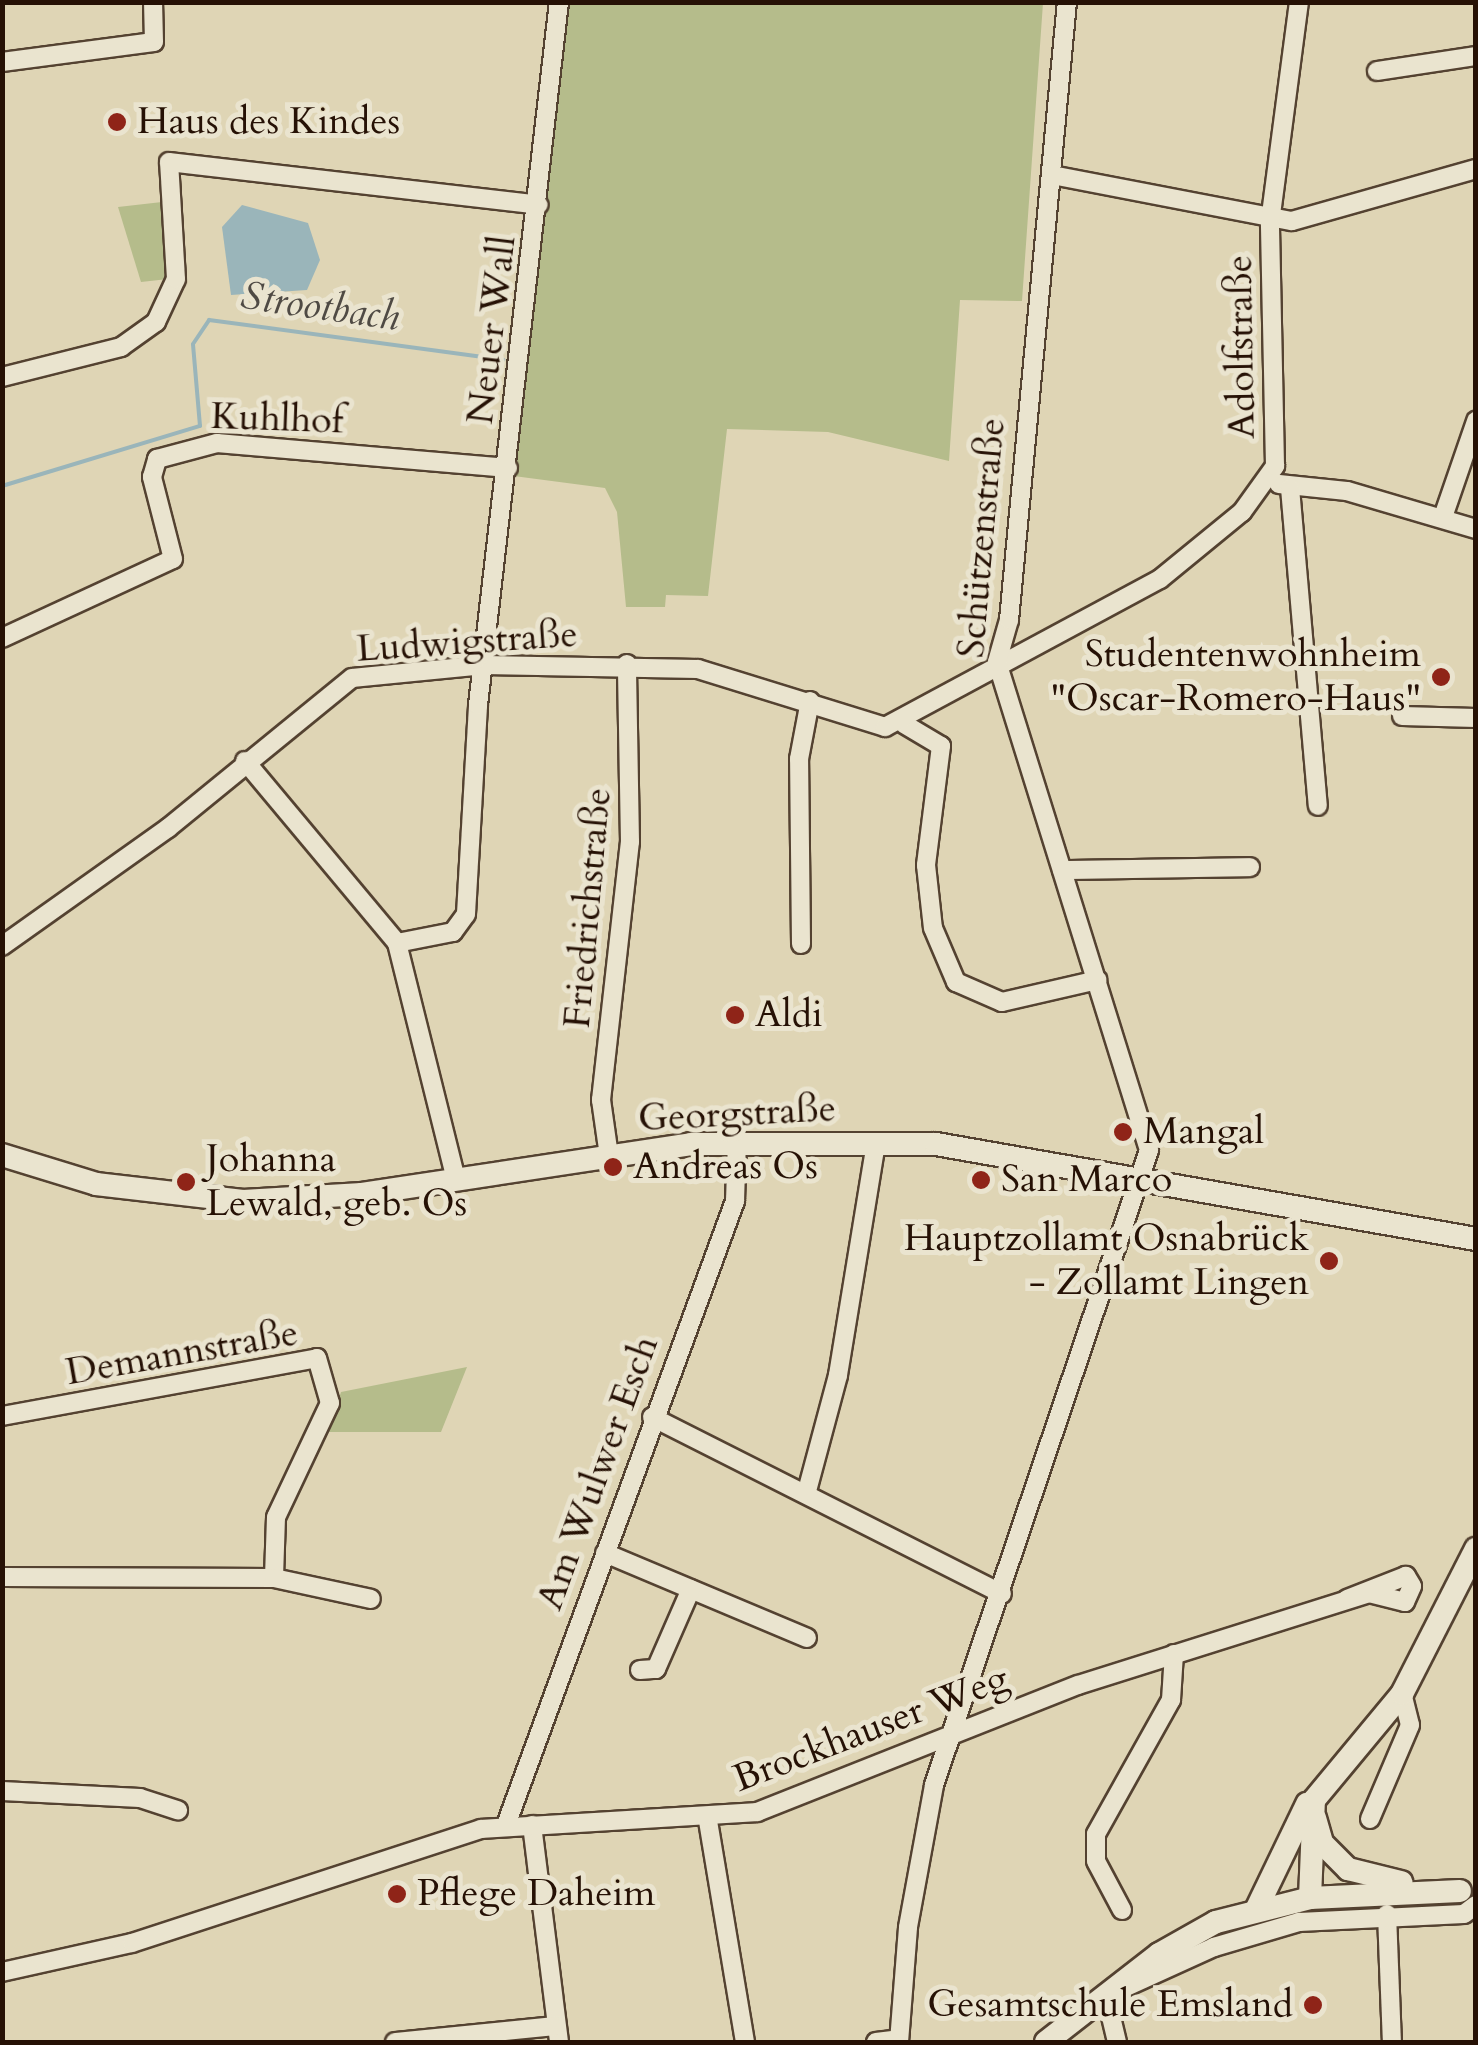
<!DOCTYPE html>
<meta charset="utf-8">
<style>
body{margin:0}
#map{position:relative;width:1478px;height:2045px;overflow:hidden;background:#dfd5b5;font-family:Cardo,serif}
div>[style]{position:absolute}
.green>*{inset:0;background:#b5bc8b}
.water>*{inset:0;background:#9ab5ba}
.stream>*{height:4px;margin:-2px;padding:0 2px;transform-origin:2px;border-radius:2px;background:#9ab5ba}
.roads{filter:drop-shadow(2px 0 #544231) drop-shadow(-2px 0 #544231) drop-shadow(0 2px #544231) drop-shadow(0 -2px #544231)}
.street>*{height:18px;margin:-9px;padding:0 9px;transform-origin:9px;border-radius:9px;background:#eae4cf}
.secondary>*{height:22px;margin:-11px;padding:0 11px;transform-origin:11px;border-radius:11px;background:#eae4cf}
.dots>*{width:28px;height:28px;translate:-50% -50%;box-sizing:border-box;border:5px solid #eae4cf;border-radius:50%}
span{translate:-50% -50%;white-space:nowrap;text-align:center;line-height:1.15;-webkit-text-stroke:10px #eae4cf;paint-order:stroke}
.poi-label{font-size:38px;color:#261105}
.left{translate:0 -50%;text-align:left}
.right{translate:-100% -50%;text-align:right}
.street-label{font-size:38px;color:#261105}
.water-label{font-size:40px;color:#4f4a44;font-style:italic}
.frame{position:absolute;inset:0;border:5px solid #261105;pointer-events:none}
</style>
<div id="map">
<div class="green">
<div style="clip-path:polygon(563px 3px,1043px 3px,1022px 301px,960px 300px,949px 461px,828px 432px,727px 429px,708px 596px,666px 595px,665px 607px,626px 607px,617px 512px,605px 488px,507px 475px)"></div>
<div style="clip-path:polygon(162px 202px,168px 279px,141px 282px,118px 207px)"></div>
<div style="clip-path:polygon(467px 1367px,441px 1432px,328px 1432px,341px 1392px)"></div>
</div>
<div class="water">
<div style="clip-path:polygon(242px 205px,308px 223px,320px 260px,307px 290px,231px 295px,222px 227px)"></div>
</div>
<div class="stream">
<div style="left:2px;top:486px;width:207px;rotate:-16.9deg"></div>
<div style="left:200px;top:426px;width:82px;rotate:-94.9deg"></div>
<div style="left:193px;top:344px;width:29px;rotate:-56deg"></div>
<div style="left:209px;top:320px;width:297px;rotate:7.7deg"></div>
</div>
<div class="roads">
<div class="street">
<div style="left:2px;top:62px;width:153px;rotate:-7.5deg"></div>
<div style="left:154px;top:42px;width:40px;rotate:-91.4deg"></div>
<div style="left:1377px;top:71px;width:100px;rotate:-8.6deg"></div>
<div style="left:1052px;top:175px;width:244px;rotate:10.9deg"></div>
<div style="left:1292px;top:221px;width:191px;rotate:-15.8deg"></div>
<div style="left:2px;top:377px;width:123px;rotate:-14.1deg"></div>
<div style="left:121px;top:347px;width:43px;rotate:-35.5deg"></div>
<div style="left:156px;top:322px;width:47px;rotate:-65.1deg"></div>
<div style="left:176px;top:279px;width:117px;rotate:-93.4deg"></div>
<div style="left:169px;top:162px;width:372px;rotate:6.6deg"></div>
<div style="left:1279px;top:484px;width:68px;rotate:5.9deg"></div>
<div style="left:1347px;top:491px;width:134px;rotate:16.4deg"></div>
<div style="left:1290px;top:488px;width:319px;rotate:85deg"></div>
<div style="left:1443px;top:517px;width:102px;rotate:-71deg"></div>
<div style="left:2px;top:638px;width:188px;rotate:-24.8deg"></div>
<div style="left:173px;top:559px;width:85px;rotate:-104.4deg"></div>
<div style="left:152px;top:477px;width:19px;rotate:-74deg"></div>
<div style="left:157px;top:459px;width:62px;rotate:-14.9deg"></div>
<div style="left:217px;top:443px;width:292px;rotate:4.9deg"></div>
<div style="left:1402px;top:716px;width:74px;rotate:1.5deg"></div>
<div style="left:904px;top:724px;width:43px;rotate:30.7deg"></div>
<div style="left:941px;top:746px;width:120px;rotate:97.2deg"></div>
<div style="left:926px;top:865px;width:63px;rotate:83.7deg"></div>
<div style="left:933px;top:928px;width:59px;rotate:66.9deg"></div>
<div style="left:956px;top:982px;width:50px;rotate:23.5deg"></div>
<div style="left:1002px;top:1002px;width:98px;rotate:-13deg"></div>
<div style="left:245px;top:761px;width:237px;rotate:50.1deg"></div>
<div style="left:397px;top:943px;width:244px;rotate:76deg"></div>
<div style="left:1062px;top:870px;width:188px;rotate:-0.9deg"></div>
<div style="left:397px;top:943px;width:57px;rotate:-11.1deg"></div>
<div style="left:453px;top:932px;width:22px;rotate:-54deg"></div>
<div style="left:466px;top:914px;width:209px;rotate:-86.7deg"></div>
<div style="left:478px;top:705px;width:708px;rotate:-83.43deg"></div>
<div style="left:801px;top:944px;width:185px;rotate:-90.6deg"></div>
<div style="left:799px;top:759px;width:59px;rotate:-79.3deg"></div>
<div style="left:2px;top:946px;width:204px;rotate:-35.4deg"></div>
<div style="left:168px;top:828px;width:237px;rotate:-39.2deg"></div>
<div style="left:352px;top:678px;width:133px;rotate:-5.6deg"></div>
<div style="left:484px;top:665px;width:214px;rotate:1.1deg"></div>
<div style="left:698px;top:669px;width:196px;rotate:17.2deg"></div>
<div style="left:885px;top:727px;width:312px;rotate:-28.3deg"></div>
<div style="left:1160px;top:579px;width:106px;rotate:-39.3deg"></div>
<div style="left:1242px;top:512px;width:57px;rotate:-54.3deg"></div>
<div style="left:1275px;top:466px;width:244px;rotate:-91.2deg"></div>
<div style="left:1270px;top:222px;width:222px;rotate:-82.5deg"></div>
<div style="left:609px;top:1156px;width:57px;rotate:-98.1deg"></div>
<div style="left:601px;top:1100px;width:260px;rotate:-83.6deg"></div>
<div style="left:630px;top:842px;width:178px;rotate:-91deg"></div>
<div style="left:2px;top:1416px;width:320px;rotate:-10.4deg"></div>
<div style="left:317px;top:1358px;width:47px;rotate:73.9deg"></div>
<div style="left:330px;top:1403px;width:126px;rotate:115.3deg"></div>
<div style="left:276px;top:1517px;width:61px;rotate:91.9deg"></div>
<div style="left:652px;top:1417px;width:392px;rotate:26.8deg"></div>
<div style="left:807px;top:1491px;width:120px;rotate:-75deg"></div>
<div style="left:838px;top:1375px;width:234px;rotate:-80.7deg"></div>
<div style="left:605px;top:1553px;width:219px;rotate:22.8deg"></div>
<div style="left:2px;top:1577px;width:272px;rotate:0.2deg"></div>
<div style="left:274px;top:1578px;width:99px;rotate:12.2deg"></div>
<div style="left:640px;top:1670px;width:16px;rotate:-4deg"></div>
<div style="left:656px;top:1669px;width:87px;rotate:-66.4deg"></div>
<div style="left:2px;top:1791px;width:138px;rotate:2.9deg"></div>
<div style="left:140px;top:1798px;width:40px;rotate:18deg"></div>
<div style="left:1370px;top:1819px;width:102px;rotate:-66.9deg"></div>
<div style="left:1410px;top:1725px;width:32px;rotate:-104deg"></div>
<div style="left:708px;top:1821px;width:224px;rotate:80.5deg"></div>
<div style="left:506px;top:1825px;width:665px;rotate:-69.85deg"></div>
<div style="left:735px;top:1201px;width:60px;rotate:-88.1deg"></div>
<div style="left:532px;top:1825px;width:219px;rotate:82.9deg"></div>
<div style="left:1122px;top:1910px;width:55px;rotate:-118deg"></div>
<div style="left:1096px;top:1861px;width:27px;rotate:-90deg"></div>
<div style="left:1096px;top:1834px;width:154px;rotate:-60.8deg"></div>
<div style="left:1171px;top:1700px;width:46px;rotate:-86.3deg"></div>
<div style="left:1387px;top:1914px;width:128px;rotate:87.8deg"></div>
<div style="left:2px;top:1972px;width:133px;rotate:-12.6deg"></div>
<div style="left:132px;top:1943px;width:367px;rotate:-18.1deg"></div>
<div style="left:481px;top:1829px;width:277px;rotate:-3.5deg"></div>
<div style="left:757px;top:1812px;width:345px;rotate:-21.6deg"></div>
<div style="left:1078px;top:1685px;width:305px;rotate:-17.5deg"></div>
<div style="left:1369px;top:1593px;width:37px;rotate:14deg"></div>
<div style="left:1405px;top:1602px;width:17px;rotate:-66deg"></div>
<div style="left:1412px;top:1586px;width:12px;rotate:-121deg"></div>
<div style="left:1406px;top:1576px;width:63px;rotate:158.7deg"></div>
<div style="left:395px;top:2042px;width:162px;rotate:-5.7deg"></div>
<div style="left:876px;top:2042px;width:23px;rotate:-7deg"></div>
<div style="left:899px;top:2042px;width:115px;rotate:-85.5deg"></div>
<div style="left:908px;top:1927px;width:144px;rotate:-79.6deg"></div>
<div style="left:934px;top:1785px;width:670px;rotate:-71.29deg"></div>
<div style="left:1149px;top:1150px;width:511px;rotate:-107.3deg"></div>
<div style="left:997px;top:662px;width:44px;rotate:-74.1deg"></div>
<div style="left:1009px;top:620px;width:621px;rotate:-84.64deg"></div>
<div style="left:1117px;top:2042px;width:47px;rotate:-103.4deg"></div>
<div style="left:1106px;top:1996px;width:119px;rotate:-24.4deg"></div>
<div style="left:1214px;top:1947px;width:89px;rotate:-16.4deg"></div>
<div style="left:1299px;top:1922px;width:165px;rotate:-2.8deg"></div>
<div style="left:1464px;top:1914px;width:15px;rotate:-37deg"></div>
</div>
<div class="secondary">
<div style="left:2px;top:1155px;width:98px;rotate:17.1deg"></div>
<div style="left:96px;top:1184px;width:148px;rotate:6.6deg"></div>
<div style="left:243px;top:1201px;width:119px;rotate:-3.4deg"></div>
<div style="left:362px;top:1194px;width:333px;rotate:-8.6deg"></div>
<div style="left:691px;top:1144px;width:245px"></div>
<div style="left:936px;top:1144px;width:548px;rotate:9.98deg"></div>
<div style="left:1315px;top:1818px;width:26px;rotate:74deg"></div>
<div style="left:1322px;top:1843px;width:37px;rotate:45deg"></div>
<div style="left:1348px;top:1869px;width:55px;rotate:13.8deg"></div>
<div style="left:1310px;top:1898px;width:98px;rotate:-87.7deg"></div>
<div style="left:1314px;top:1800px;width:138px;rotate:-50.3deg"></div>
<div style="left:1402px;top:1694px;width:163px;rotate:-63deg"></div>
<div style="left:1256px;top:1910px;width:118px;rotate:-64.3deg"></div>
<div style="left:1046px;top:2042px;width:143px;rotate:-37.9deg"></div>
<div style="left:1159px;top:1954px;width:65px;rotate:-29.3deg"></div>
<div style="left:1216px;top:1922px;width:97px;rotate:-14.3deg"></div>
<div style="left:1310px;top:1898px;width:150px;rotate:-2.7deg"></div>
</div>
</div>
<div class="dots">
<div style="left:117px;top:122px;background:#8f2418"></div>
<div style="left:1441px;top:677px;background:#8f2418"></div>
<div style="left:735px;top:1015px;background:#8f2418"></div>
<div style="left:1123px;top:1132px;background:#8f2418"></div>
<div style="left:613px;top:1167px;background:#8f2418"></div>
<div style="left:981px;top:1180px;background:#8f2418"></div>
<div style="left:186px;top:1182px;background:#8f2418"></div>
<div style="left:1329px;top:1261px;background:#8f2418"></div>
<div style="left:397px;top:1894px;background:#8f2418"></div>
<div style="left:1313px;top:2005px;background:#8f2418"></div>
</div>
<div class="poi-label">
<span class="left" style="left:137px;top:122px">Haus des Kindes</span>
<span class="right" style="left:1421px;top:677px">Studentenwohnheim<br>"Oscar-Romero-Haus"</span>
<span class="left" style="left:755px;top:1015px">Aldi</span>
<span class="left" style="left:1143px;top:1132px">Mangal</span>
<span class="left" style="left:206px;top:1182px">Johanna<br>Lewald, geb. Os</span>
<span class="left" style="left:633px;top:1167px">Andreas Os</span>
<span class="left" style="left:1001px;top:1180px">San Marco</span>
<span class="right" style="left:1309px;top:1261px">Hauptzollamt Osnabrück<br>- Zollamt Lingen</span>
<span class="left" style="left:417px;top:1894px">Pflege Daheim</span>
<span class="right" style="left:1293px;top:2005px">Gesamtschule Emsland</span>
</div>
<div class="street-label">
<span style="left:492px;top:330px;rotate:-83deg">Neuer Wall</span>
<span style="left:1241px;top:347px;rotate:-91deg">Adolfstraße</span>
<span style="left:277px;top:419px;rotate:2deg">Kuhlhof</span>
<span style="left:982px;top:538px;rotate:-85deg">Schützenstraße</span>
<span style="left:467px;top:642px;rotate:-4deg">Ludwigstraße</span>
<span style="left:588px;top:908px;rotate:-85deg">Friedrichstraße</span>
<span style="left:737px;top:1114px;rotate:-3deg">Georgstraße</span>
<span style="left:182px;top:1353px;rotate:-10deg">Demannstraße</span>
<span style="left:598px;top:1473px;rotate:-70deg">Am Wulwer Esch</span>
<span style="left:871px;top:1729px;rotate:-21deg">Brockhauser Weg</span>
</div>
<div class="water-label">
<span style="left:320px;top:307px;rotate:8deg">Strootbach</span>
</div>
<div class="frame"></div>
</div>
